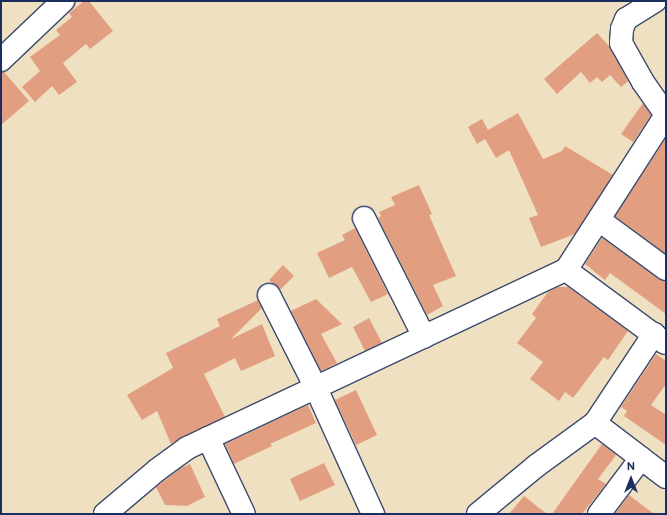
<!DOCTYPE html>
<style>
body{margin:0}
#map{position:relative;width:667px;height:515px;overflow:hidden;background:#efe0c2;font-family:"Balsamiq Sans",sans-serif}
div>[style]{position:absolute}
.building>*{inset:0;background:#e29e80}
.roads{filter:drop-shadow(1px 0 #3b4a6d) drop-shadow(-1px 0 #3b4a6d) drop-shadow(0 1px #3b4a6d) drop-shadow(0 -1px #3b4a6d)}
.minor>*{height:22px;margin:-11px;padding:0 11px;transform-origin:11px;border-radius:11px;background:#fff}
.tertiary>*{height:22px;margin:-11px;padding:0 11px;transform-origin:11px;border-radius:11px;background:#fff}
span{translate:-50% -50%;white-space:nowrap;text-align:center;line-height:1.15;-webkit-text-stroke:3px #fdfcf7;paint-order:stroke}
.frame{position:absolute;inset:0;border:2px solid #1b2f5e;pointer-events:none}
.north{position:absolute;left:611px;top:459px;width:40px;height:40px;-webkit-text-stroke:3px #fdfcf7;paint-order:stroke;rotate:0deg;font-size:11px;font-weight:700;line-height:16px;text-align:center;color:#1b2f5e}
.north::after{content:'';display:block;margin:auto;width:14px;height:18px;background:#1b2f5e;clip-path:polygon(50% 0,100% 100%,50% 72%,0 100%)}
</style>
<div id="map">
<div class="building">
<div style="clip-path:polygon(84px 1px,89px 1px,113px 31px,90px 49px,86px 44px,63px 63px,77px 82px,59px 95px,52px 86px,35px 102px,22px 87px,40px 71px,30px 57px,60px 35px,56px 30px,72px 17px,69px 13px)"></div>
<div style="clip-path:polygon(597px 33px,610px 47px,628px 81px,621px 87px,610px 75px,602px 82px,597px 77px,590px 83px,581px 72px,557px 94px,544px 79px)"></div>
<div style="clip-path:polygon(1px 72px,4px 72px,29px 101px,1px 125px)"></div>
<div style="clip-path:polygon(643px 103px,651px 115px,633px 142px,621px 134px)"></div>
<div style="clip-path:polygon(518px 113px,543px 159px,562px 151px,565px 146px,613px 175px,575px 234px,541px 247px,529px 218px,538px 215px,509px 150px,496px 158px,485px 139px,477px 144px,468px 127px,482px 119px,488px 130px)"></div>
<div style="clip-path:polygon(666px 138px,666px 254px,615px 216px)"></div>
<div style="clip-path:polygon(419px 185px,432px 214px,429px 215px,456px 276px,433px 285px,443px 306px,427px 315px,378px 218px,381px 216px,379px 212px,395px 205px,391px 197px)"></div>
<div style="clip-path:polygon(355px 228px,388px 294px,371px 302px,352px 267px,329px 278px,317px 253px,345px 240px,342px 235px)"></div>
<div style="clip-path:polygon(602px 238px,659px 279px,666px 281px,666px 314px,610px 273px,605px 280px,585px 264px)"></div>
<div style="clip-path:polygon(283px 265px,294px 276px,280px 290px,269px 280px)"></div>
<div style="clip-path:polygon(558px 287px,568px 287px,628px 331px,608px 360px,604px 357px,573px 398px,565px 392px,559px 401px,530px 379px,543px 362px,517px 343px,536px 318px,532px 314px,548px 292px)"></div>
<div style="clip-path:polygon(316px 299px,342px 324px,321px 334px,337px 363px,321px 371px,291px 311px)"></div>
<div style="clip-path:polygon(258px 300px,262px 308px,231px 339px,262px 324px,275px 356px,241px 371px,235px 358px,204px 374px,225px 417px,182px 437px,171px 444px,157px 411px,142px 420px,127px 395px,173px 368px,166px 353px,220px 326px,217px 319px)"></div>
<div style="clip-path:polygon(369px 318px,382px 343px,365px 351px,353px 327px)"></div>
<div style="clip-path:polygon(656px 354px,666px 361px,666px 384px,651px 405px,666px 415px,666px 445px,624px 416px,627px 411px,621px 407px)"></div>
<div style="clip-path:polygon(356px 390px,377px 435px,356px 445px,335px 400px)"></div>
<div style="clip-path:polygon(308px 405px,316px 423px,270px 444px,272px 446px,234px 464px,225px 444px)"></div>
<div style="clip-path:polygon(602px 444px,616px 455px,598px 479px,606px 484px,582px 514px,552px 514px)"></div>
<div style="clip-path:polygon(324px 463px,335px 485px,300px 501px,290px 479px)"></div>
<div style="clip-path:polygon(190px 464px,205px 497px,187px 506px,165px 505px,156px 487px,181px 468px)"></div>
<div style="clip-path:polygon(629px 495px,654px 514px,615px 514px)"></div>
<div style="clip-path:polygon(524px 496px,547px 514px,509px 514px)"></div>
</div>
<div class="roads">
<div class="minor">
<div style="left:655px;top:1px;width:34px;rotate:148deg"></div>
<div style="left:626px;top:19px;width:11px;rotate:112deg"></div>
<div style="left:622px;top:29px;width:14px;rotate:94deg"></div>
<div style="left:621px;top:43px;width:45px;rotate:60.6deg"></div>
<div style="left:643px;top:82px;width:40px;rotate:55.1deg"></div>
<div style="left:364px;top:218px;width:133px;rotate:63.2deg"></div>
<div style="left:599px;top:220px;width:83px;rotate:36.2deg"></div>
<div style="left:566px;top:270px;width:123px;rotate:36.4deg"></div>
<div style="left:269px;top:295px;width:102px;rotate:63.2deg"></div>
<div style="left:315px;top:386px;width:141px;rotate:65.6deg"></div>
<div style="left:595px;top:423px;width:89px;rotate:37.3deg"></div>
<div style="left:208px;top:438px;width:84px;rotate:64.7deg"></div>
<div style="left:105px;top:514px;width:68px;rotate:-40.2deg"></div>
<div style="left:157px;top:470px;width:37px;rotate:-36deg"></div>
<div style="left:187px;top:448px;width:419px;rotate:-25.2deg"></div>
<div style="left:566px;top:270px;width:184px;rotate:-57.2deg"></div>
<div style="left:478px;top:514px;width:75px;rotate:-39.6deg"></div>
<div style="left:536px;top:466px;width:73px;rotate:-36.1deg"></div>
<div style="left:595px;top:423px;width:107px;rotate:-56.5deg"></div>
<div style="left:599px;top:514px;width:70px;rotate:-53.1deg"></div>
</div>
<div class="tertiary">
<div style="left:1px;top:60px;width:86px;rotate:-43.6deg"></div>
</div>
</div>
<div class="frame"></div>
<div class="north">N</div>
</div>
